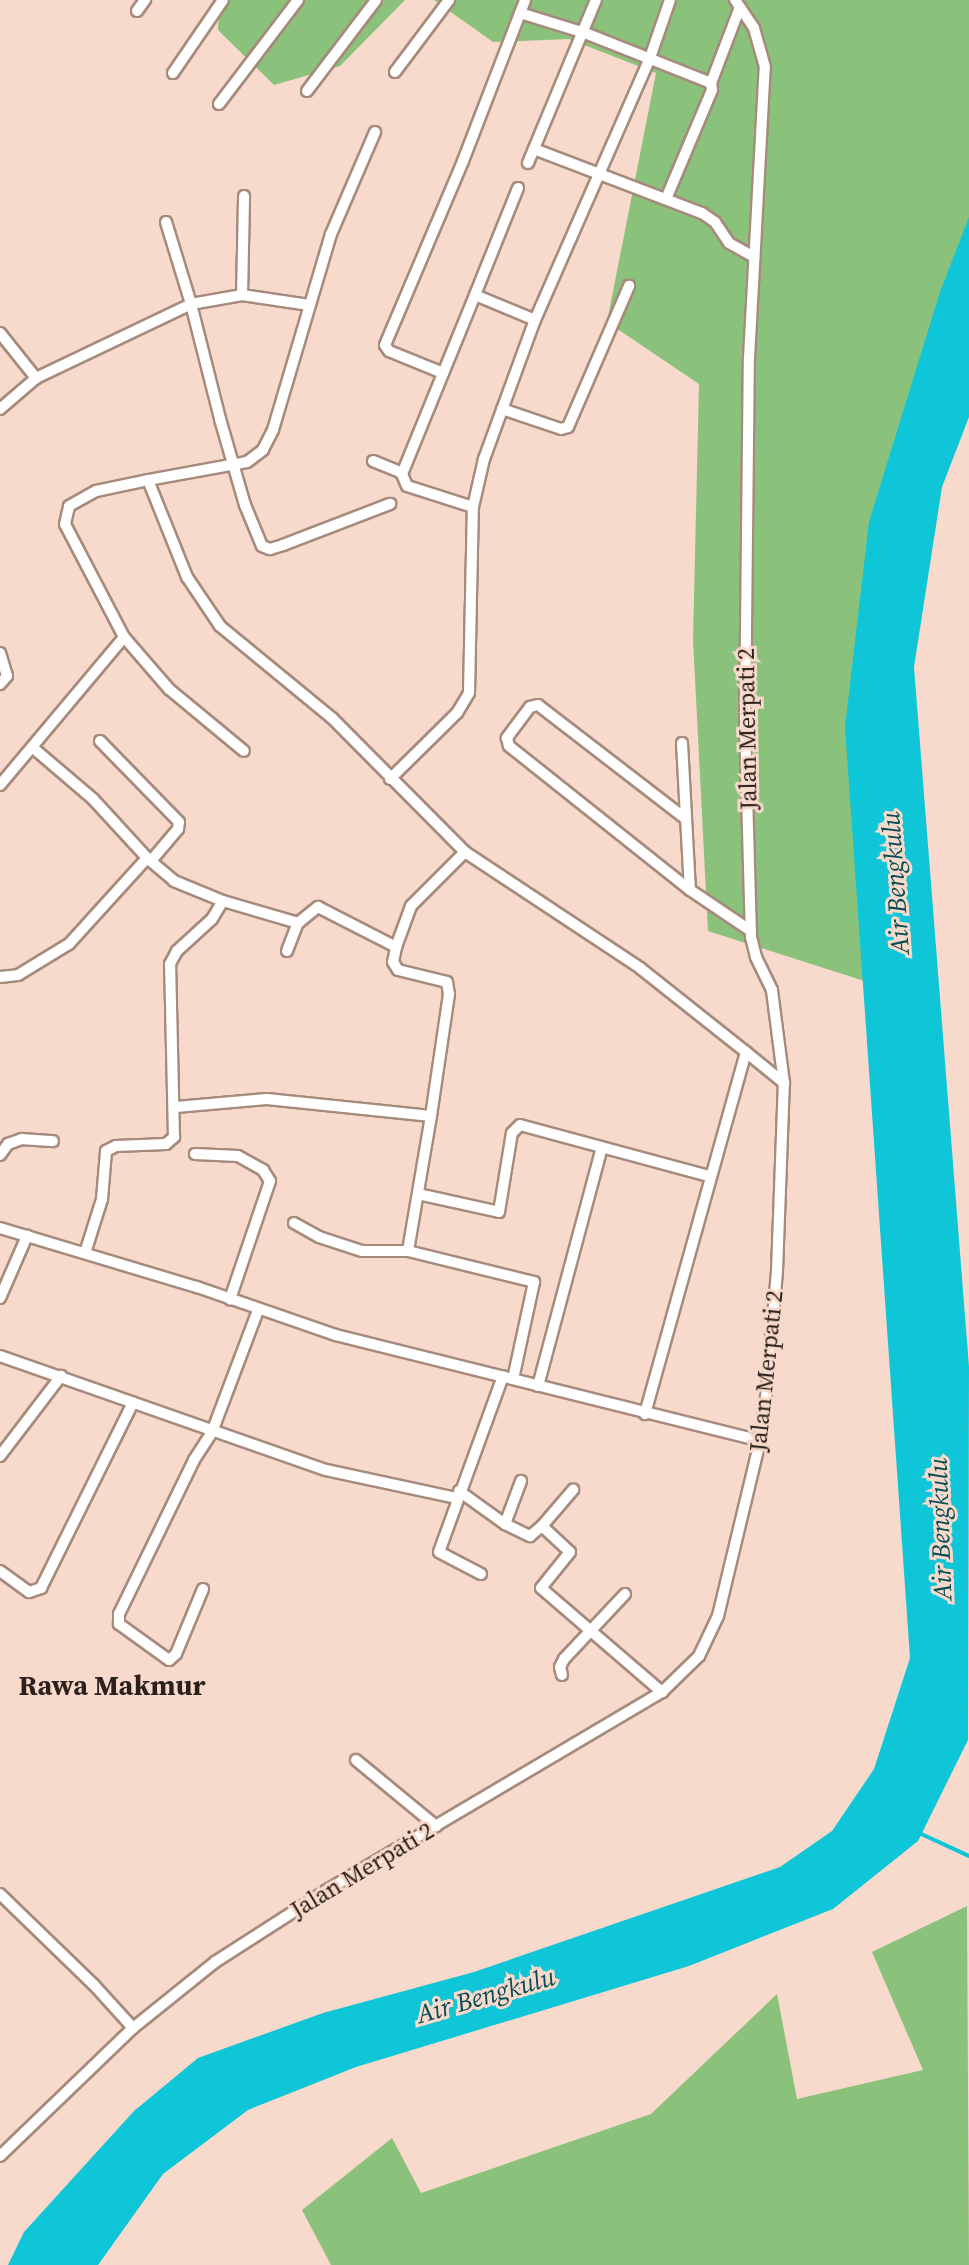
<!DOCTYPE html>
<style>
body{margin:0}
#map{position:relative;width:969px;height:2265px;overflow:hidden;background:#f7dacb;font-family:"Source Serif 4",serif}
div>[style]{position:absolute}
.green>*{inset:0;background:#8ac17b}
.water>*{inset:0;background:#0fc5d8}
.stream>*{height:4px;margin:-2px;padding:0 2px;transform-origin:2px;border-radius:2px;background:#0fc5d8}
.roads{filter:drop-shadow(2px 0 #a68b7d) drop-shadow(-2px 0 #a68b7d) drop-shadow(0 2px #a68b7d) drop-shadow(0 -2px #a68b7d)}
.street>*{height:10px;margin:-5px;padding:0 5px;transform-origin:5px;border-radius:5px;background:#fff}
span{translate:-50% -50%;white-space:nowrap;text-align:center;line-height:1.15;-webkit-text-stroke:6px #f7dacb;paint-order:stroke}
.street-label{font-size:24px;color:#2b201b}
.water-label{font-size:26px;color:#084d55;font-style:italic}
.quarter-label{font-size:28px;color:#2b201b;font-weight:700}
</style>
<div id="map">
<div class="green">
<div style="clip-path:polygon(220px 0,405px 0,340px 66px,274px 85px,218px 30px)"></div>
<div style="clip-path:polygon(434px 0,969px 0,969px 247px,957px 279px,877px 985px,708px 931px,693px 640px,699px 384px,607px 322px,656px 73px,569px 39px,493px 42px)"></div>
<div style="clip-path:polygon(967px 1906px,969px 2265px,331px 2265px,302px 2210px,392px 2138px,421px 2193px,651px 2114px,777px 1994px,797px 2099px,923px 2070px,872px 1952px)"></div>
</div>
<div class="water">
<div style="clip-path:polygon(969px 217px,969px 417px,942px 487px,914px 667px,969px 1367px,968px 1740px,918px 1841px,833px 1909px,689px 1966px,356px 2067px,248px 2110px,163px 2174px,98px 2265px,8px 2265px,24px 2232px,134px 2111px,198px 2058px,323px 2013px,474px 1972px,780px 1867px,832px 1831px,874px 1769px,910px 1658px,845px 727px,869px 522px,940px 292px)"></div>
</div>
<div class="stream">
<div style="left:917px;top:1832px;width:57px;rotate:24.8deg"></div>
</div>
<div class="roads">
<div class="street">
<div style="left:137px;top:11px;width:14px;rotate:-54deg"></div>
<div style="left:520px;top:13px;width:68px;rotate:17.1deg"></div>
<div style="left:585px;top:33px;width:136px;rotate:21.6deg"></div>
<div style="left:711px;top:83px;width:7px;rotate:82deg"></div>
<div style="left:712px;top:90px;width:118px;rotate:112.9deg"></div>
<div style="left:395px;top:72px;width:90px;rotate:-53.1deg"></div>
<div style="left:173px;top:73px;width:88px;rotate:-55.6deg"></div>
<div style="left:711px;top:83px;width:81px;rotate:-69.1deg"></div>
<div style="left:307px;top:91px;width:114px;rotate:-52.8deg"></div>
<div style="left:219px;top:104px;width:131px;rotate:-52.8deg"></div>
<div style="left:375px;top:132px;width:111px;rotate:113.3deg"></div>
<div style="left:331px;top:234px;width:204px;rotate:106.5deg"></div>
<div style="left:273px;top:430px;width:22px;rotate:117deg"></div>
<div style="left:263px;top:450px;width:20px;rotate:143deg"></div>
<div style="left:247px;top:462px;width:101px;rotate:169.7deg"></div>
<div style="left:148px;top:480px;width:105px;rotate:68.1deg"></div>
<div style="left:187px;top:577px;width:59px;rotate:56deg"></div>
<div style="left:220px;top:626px;width:145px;rotate:39.4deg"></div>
<div style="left:332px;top:718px;width:189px;rotate:45.2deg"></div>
<div style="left:465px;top:852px;width:210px;rotate:33.5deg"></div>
<div style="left:640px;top:968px;width:135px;rotate:38.4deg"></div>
<div style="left:746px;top:1052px;width:376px;rotate:105.6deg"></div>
<div style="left:534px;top:149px;width:180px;rotate:20.9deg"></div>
<div style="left:702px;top:213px;width:16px;rotate:35deg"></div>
<div style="left:715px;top:222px;width:25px;rotate:56deg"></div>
<div style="left:729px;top:243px;width:29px;rotate:29deg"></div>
<div style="left:528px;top:163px;width:177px;rotate:-67.4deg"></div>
<div style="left:518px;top:188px;width:115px;rotate:111.9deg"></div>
<div style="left:475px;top:295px;width:65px;rotate:22.6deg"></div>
<div style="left:166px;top:222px;width:86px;rotate:73deg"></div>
<div style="left:191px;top:304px;width:52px;rotate:-10deg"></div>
<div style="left:242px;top:295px;width:68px;rotate:8.5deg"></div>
<div style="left:242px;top:295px;width:99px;rotate:-88.8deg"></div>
<div style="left:0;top:333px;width:58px;rotate:51.3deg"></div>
<div style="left:443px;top:373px;width:58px;rotate:-157.8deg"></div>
<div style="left:389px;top:351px;width:7px;rotate:-124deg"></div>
<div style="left:385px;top:345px;width:200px;rotate:-67deg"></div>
<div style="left:463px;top:161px;width:173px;rotate:-68.9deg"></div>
<div style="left:0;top:409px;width:48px;rotate:-40.7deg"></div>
<div style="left:36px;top:378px;width:172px;rotate:-25.5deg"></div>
<div style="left:191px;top:304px;width:119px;rotate:75.8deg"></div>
<div style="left:220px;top:419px;width:90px;rotate:73.8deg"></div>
<div style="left:245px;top:505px;width:44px;rotate:67.5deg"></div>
<div style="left:262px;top:546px;width:9px;rotate:21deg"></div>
<div style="left:270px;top:549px;width:14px;rotate:-17deg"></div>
<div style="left:283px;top:545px;width:115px;rotate:-21deg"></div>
<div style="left:502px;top:409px;width:62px;rotate:18.7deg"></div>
<div style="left:561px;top:429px;width:7px;rotate:-16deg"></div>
<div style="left:568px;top:427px;width:154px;rotate:-66.6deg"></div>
<div style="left:373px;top:461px;width:31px;rotate:22deg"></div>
<div style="left:473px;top:507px;width:69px;rotate:-162.3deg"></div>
<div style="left:407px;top:486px;width:13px;rotate:-113deg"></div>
<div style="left:402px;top:474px;width:193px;rotate:-67.8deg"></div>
<div style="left:124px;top:637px;width:69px;rotate:49.1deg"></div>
<div style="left:169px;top:689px;width:97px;rotate:39.6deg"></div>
<div style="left:0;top:653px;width:24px;rotate:73deg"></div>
<div style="left:7px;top:676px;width:11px;rotate:131deg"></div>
<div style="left:100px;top:741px;width:113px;rotate:45.7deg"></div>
<div style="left:179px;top:822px;width:7px;rotate:98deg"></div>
<div style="left:178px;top:829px;width:42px;rotate:130.2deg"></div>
<div style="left:682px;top:743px;width:147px;rotate:86.9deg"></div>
<div style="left:32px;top:747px;width:80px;rotate:40.4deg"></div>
<div style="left:93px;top:799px;width:80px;rotate:47.5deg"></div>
<div style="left:147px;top:858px;width:35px;rotate:40deg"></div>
<div style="left:174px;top:881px;width:53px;rotate:22.2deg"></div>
<div style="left:223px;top:901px;width:78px;rotate:16.3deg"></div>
<div style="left:298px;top:923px;width:26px;rotate:-39deg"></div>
<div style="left:318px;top:907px;width:88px;rotate:27.1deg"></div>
<div style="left:396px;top:947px;width:15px;rotate:101deg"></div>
<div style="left:393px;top:962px;width:9px;rotate:58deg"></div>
<div style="left:398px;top:970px;width:50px;rotate:13.8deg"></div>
<div style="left:447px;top:982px;width:12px;rotate:81deg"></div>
<div style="left:449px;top:994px;width:123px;rotate:98.4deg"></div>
<div style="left:431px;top:1116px;width:137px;rotate:99.7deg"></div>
<div style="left:390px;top:779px;width:94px;rotate:-44.6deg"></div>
<div style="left:457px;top:713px;width:23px;rotate:-59deg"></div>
<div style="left:469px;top:693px;width:186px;rotate:-88.8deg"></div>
<div style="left:473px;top:507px;width:49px;rotate:-77.1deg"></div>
<div style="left:484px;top:459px;width:148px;rotate:-69.9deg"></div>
<div style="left:535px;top:320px;width:286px;rotate:-66.3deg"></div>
<div style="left:650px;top:58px;width:61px;rotate:-71deg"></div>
<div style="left:0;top:785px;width:193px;rotate:-50deg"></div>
<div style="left:124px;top:637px;width:127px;rotate:-117.6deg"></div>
<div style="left:65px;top:524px;width:18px;rotate:-77deg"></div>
<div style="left:69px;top:506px;width:31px;rotate:-29deg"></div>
<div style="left:96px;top:491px;width:53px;rotate:-11.9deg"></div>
<div style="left:686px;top:819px;width:187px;rotate:-142.4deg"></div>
<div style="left:538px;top:705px;width:8px;rotate:166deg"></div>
<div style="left:530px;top:707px;width:39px;rotate:127deg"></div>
<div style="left:507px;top:738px;width:8px;rotate:76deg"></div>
<div style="left:509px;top:746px;width:231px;rotate:38.5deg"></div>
<div style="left:690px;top:890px;width:73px;rotate:33.9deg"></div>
<div style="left:396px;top:947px;width:44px;rotate:-69.9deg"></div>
<div style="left:411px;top:906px;width:76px;rotate:-45deg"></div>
<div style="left:287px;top:951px;width:30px;rotate:-69deg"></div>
<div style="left:0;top:977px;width:18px;rotate:-6deg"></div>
<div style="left:18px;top:975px;width:60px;rotate:-31.3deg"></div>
<div style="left:69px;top:944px;width:116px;rotate:-47.8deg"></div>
<div style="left:746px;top:1052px;width:49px;rotate:39.2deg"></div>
<div style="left:176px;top:1107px;width:91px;rotate:-5deg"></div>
<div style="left:267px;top:1099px;width:165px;rotate:5.9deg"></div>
<div style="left:195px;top:1154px;width:43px;rotate:2.7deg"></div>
<div style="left:238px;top:1156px;width:29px;rotate:29deg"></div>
<div style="left:263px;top:1170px;width:13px;rotate:58deg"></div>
<div style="left:270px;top:1181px;width:125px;rotate:108.7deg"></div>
<div style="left:0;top:1155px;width:14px;rotate:-54deg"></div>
<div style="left:8px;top:1144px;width:15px;rotate:-20deg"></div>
<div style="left:22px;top:1139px;width:31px;rotate:4deg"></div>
<div style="left:418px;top:1194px;width:83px;rotate:12.5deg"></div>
<div style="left:499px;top:1212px;width:80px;rotate:-80.7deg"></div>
<div style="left:512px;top:1133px;width:11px;rotate:-45deg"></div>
<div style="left:520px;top:1125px;width:196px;rotate:15.1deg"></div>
<div style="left:294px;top:1223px;width:29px;rotate:29deg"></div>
<div style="left:319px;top:1237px;width:45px;rotate:18deg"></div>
<div style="left:362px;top:1251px;width:46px"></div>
<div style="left:408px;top:1251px;width:130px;rotate:13.8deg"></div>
<div style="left:534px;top:1282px;width:99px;rotate:102.2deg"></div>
<div style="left:0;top:1228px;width:206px;rotate:16.7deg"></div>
<div style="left:197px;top:1287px;width:147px;rotate:19.1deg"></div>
<div style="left:336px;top:1335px;width:437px;rotate:14deg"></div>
<div style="left:85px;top:1253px;width:57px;rotate:-72.5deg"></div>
<div style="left:102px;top:1199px;width:48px;rotate:-85.2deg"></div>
<div style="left:106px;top:1151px;width:11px;rotate:-27deg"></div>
<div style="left:116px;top:1146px;width:50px;rotate:-2.3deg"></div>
<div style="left:166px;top:1144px;width:11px;rotate:-41deg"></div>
<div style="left:174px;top:1137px;width:173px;rotate:-91.3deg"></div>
<div style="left:170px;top:964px;width:15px;rotate:-62deg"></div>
<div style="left:177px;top:951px;width:47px;rotate:-42.4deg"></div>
<div style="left:212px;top:919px;width:21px;rotate:-59deg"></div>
<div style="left:0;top:1298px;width:68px;rotate:-66.5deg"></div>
<div style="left:0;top:1356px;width:345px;rotate:19.3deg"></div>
<div style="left:326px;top:1470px;width:134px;rotate:12.1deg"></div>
<div style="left:538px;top:1386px;width:247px;rotate:-75deg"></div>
<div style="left:0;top:1456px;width:101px;rotate:-52.7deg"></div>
<div style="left:459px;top:1491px;width:57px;rotate:35.7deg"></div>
<div style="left:505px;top:1524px;width:46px;rotate:-69.6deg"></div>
<div style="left:505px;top:1524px;width:28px;rotate:26deg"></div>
<div style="left:530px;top:1536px;width:16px;rotate:-40deg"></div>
<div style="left:542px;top:1526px;width:38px;rotate:43deg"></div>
<div style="left:570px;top:1552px;width:46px;rotate:128.9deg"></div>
<div style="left:541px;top:1588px;width:160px;rotate:40.7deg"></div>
<div style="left:542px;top:1526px;width:48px;rotate:-49.3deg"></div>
<div style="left:0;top:1571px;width:36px;rotate:36deg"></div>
<div style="left:29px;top:1592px;width:13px;rotate:-18deg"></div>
<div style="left:41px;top:1588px;width:207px;rotate:-63.6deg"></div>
<div style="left:481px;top:1574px;width:47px;rotate:-152.4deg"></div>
<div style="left:439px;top:1552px;width:187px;rotate:-70deg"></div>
<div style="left:203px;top:1589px;width:70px;rotate:112.6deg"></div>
<div style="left:176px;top:1654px;width:9px;rotate:139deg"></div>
<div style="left:169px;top:1660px;width:62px;rotate:-144.2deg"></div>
<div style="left:119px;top:1624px;width:10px;rotate:-90deg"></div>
<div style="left:119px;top:1614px;width:171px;rotate:-64deg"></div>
<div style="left:194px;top:1460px;width:33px;rotate:-57deg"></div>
<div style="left:212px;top:1432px;width:130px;rotate:-69.3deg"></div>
<div style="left:562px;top:1675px;width:8px;rotate:-104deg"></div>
<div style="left:560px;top:1667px;width:9px;rotate:-63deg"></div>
<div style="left:564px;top:1659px;width:89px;rotate:-46.8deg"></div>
<div style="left:356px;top:1760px;width:104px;rotate:39.5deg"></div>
<div style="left:0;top:1894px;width:131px;rotate:44.1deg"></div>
<div style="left:94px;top:1985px;width:58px;rotate:47.8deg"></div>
<div style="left:0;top:2156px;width:185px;rotate:-43.9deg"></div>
<div style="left:133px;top:2028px;width:105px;rotate:-38.8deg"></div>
<div style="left:215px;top:1962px;width:133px;rotate:-32.7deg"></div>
<div style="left:327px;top:1890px;width:389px;rotate:-30.6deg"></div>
<div style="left:662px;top:1692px;width:52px;rotate:-44.2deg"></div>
<div style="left:699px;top:1656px;width:44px;rotate:-64.6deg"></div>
<div style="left:718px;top:1616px;width:180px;rotate:-76.5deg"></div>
<div style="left:760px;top:1441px;width:44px;rotate:-82.2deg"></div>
<div style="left:766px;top:1397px;width:126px;rotate:-85deg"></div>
<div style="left:777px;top:1271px;width:188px;rotate:-87.9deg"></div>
<div style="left:784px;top:1083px;width:94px;rotate:-97.4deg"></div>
<div style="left:772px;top:990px;width:37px;rotate:-116deg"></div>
<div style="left:756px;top:957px;width:21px;rotate:-104deg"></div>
<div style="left:751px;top:937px;width:211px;rotate:-91.6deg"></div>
<div style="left:745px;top:726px;width:368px;rotate:-89.4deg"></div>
<div style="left:749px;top:358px;width:291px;rotate:-86.9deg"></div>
<div style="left:765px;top:67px;width:41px;rotate:-105.8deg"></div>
<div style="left:754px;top:28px;width:34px;rotate:-124deg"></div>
</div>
</div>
<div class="street-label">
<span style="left:747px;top:729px;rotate:-91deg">Jalan Merpati 2</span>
<span style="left:766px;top:1371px;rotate:-84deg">Jalan Merpati 2</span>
<span style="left:362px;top:1870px;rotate:-31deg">Jalan Merpati 2</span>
</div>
<div class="water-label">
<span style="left:896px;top:883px;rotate:-94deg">Air Bengkulu</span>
<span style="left:941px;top:1529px;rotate:-92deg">Air Bengkulu</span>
<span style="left:486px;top:1996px;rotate:-16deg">Air Bengkulu</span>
</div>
<div class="quarter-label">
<span style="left:112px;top:1685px">Rawa Makmur</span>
</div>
</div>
